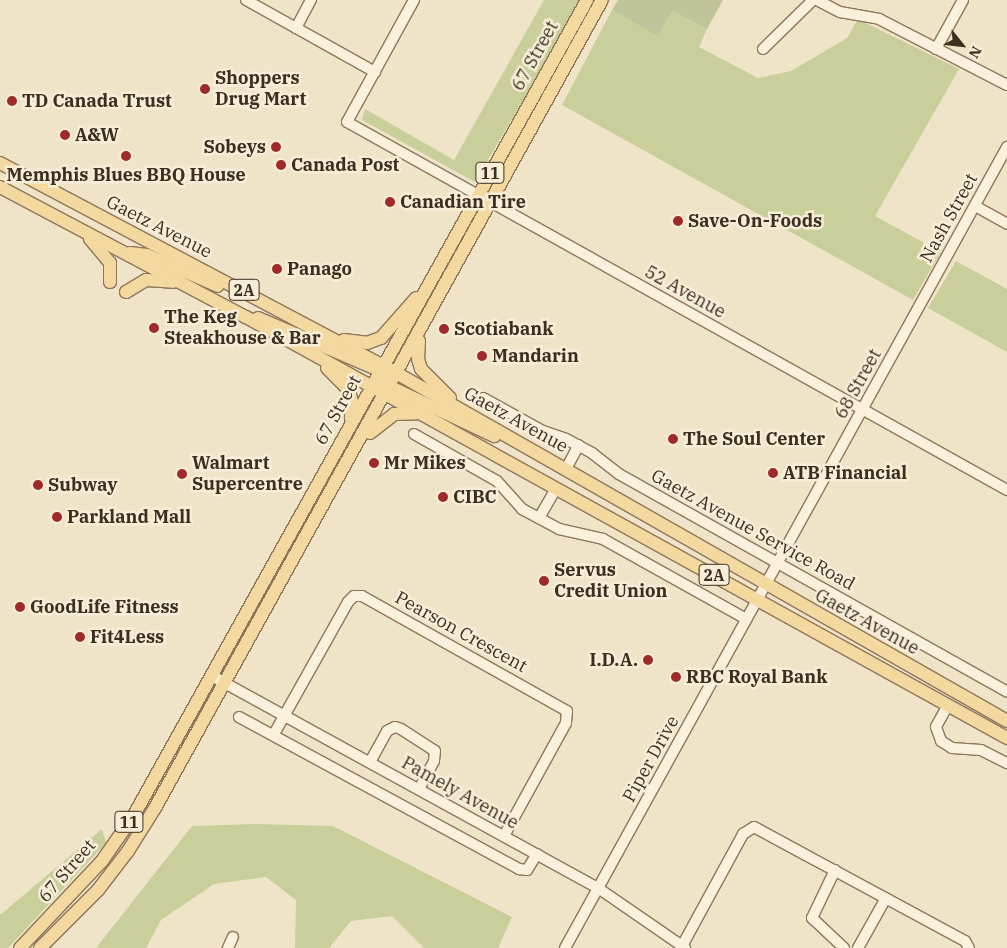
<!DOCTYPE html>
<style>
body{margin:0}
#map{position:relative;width:1007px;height:948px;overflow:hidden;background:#f0e4c8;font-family:"IBM Plex Serif",serif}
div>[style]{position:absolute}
.green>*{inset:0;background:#c9cf9b}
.cemetery>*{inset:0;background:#bfc49a}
.roads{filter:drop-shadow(1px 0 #8d765c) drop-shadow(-1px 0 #8d765c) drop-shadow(0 1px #8d765c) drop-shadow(0 -1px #8d765c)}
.minor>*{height:10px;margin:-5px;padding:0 5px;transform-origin:5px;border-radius:5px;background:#faf1dc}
.major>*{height:12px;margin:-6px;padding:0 6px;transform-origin:6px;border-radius:6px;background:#f3d9a0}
.dots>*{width:14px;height:14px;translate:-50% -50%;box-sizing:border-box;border:2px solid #f7eed8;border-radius:50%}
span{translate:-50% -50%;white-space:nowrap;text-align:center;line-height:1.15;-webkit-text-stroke:5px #f7eed8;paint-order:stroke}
.shield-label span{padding:1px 4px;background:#f7eed8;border:1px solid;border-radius:4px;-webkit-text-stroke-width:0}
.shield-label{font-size:16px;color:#3d2e20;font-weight:700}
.street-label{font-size:18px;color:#3d2e20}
.poi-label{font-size:18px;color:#3d2e20;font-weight:700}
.left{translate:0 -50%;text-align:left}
.right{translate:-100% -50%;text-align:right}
.north{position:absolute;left:937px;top:20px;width:50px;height:50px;-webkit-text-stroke:4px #f7eed8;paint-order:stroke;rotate:119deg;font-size:14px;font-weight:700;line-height:20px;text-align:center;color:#3d2e20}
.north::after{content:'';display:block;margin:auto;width:18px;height:22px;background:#3d2e20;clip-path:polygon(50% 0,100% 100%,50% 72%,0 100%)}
</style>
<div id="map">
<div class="green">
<div style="clip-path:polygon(544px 0,582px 0,475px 182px,362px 120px,365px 109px,454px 160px)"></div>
<div style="clip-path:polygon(612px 10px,658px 35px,672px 11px,707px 29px,699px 47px,758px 78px,791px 71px,847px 38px,858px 19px,959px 69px,875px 216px,941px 252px,913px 300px,562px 105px)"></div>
<div style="clip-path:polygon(956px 261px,1007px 289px,1007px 352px,928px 308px)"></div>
<div style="clip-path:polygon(256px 824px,333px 826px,512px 917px,498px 948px,424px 948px,392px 916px,351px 921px,329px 948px,295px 948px,296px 900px,266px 877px,214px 884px,161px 920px,146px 948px,96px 948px,192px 826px)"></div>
<div style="clip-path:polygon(102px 829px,106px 843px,8px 948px,0 948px,0 915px)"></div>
</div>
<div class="cemetery">
<div style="clip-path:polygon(618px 0,723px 0,707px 29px,672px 11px,658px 36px,612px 10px)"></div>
</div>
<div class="roads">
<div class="minor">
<div style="left:246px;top:0;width:148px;rotate:29.2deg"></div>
<div style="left:414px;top:0;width:139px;rotate:118.8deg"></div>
<div style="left:347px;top:122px;width:756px;rotate:29.14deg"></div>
<div style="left:817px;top:0;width:26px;rotate:28deg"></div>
<div style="left:840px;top:12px;width:40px;rotate:10deg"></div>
<div style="left:879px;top:19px;width:144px;rotate:27.3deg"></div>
<div style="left:296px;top:28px;width:32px;rotate:-62deg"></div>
<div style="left:763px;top:49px;width:70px;rotate:-44.4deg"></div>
<div style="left:936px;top:49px;width:56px;rotate:-61.1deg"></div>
<div style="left:975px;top:206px;width:37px;rotate:29deg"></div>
<div style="left:483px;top:398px;width:68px;rotate:28.8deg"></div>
<div style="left:543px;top:431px;width:24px;rotate:19deg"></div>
<div style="left:566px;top:439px;width:30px;rotate:28deg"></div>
<div style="left:592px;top:453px;width:34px;rotate:38deg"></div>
<div style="left:619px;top:474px;width:445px;rotate:29.3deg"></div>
<div style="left:414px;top:434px;width:95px;rotate:29.5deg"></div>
<div style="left:497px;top:481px;width:38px;rotate:48deg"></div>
<div style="left:522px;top:509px;width:42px;rotate:28.4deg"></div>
<div style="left:559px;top:529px;width:45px;rotate:12.8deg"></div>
<div style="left:603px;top:539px;width:164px;rotate:29.2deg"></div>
<div style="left:566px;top:469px;width:27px;rotate:-62deg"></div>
<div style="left:539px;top:518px;width:34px;rotate:-60deg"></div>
<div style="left:212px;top:676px;width:440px;rotate:28.8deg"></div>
<div style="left:598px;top:888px;width:106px;rotate:34.6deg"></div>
<div style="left:948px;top:705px;width:25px;rotate:119deg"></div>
<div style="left:936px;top:727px;width:15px;rotate:70deg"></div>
<div style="left:941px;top:741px;width:13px;rotate:32deg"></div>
<div style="left:952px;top:748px;width:29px;rotate:4deg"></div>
<div style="left:981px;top:750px;width:29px;rotate:27deg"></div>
<div style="left:239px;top:717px;width:319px;rotate:28.5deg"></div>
<div style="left:519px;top:869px;width:8px;rotate:7deg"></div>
<div style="left:527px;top:870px;width:19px;rotate:-58deg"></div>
<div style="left:274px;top:734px;width:151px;rotate:-60.7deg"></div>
<div style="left:348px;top:602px;width:8px;rotate:-45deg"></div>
<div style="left:354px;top:596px;width:8px"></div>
<div style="left:362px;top:596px;width:235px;rotate:29.3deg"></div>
<div style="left:567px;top:711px;width:12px;rotate:95deg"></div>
<div style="left:566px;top:723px;width:129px;rotate:118.8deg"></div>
<div style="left:370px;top:762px;width:35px;rotate:-61deg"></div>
<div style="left:387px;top:731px;width:9px;rotate:-27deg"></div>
<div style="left:395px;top:727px;width:6px;rotate:18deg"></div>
<div style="left:401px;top:729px;width:40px;rotate:32.9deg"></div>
<div style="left:435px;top:751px;width:10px;rotate:96deg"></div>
<div style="left:434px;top:761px;width:32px;rotate:118deg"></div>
<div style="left:835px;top:870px;width:53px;rotate:115.6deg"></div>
<div style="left:812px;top:918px;width:44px;rotate:43.2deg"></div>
<div style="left:682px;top:946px;width:128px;rotate:-61.4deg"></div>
<div style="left:743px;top:834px;width:13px;rotate:-32deg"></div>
<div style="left:754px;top:827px;width:240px;rotate:28.4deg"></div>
<div style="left:965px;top:941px;width:8px;rotate:60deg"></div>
<div style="left:228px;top:948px;width:12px;rotate:-66deg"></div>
<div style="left:565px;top:948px;width:915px;rotate:-61.11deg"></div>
<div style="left:858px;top:948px;width:57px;rotate:-60.8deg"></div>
</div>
<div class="major">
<div style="left:0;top:163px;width:450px;rotate:27.9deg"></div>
<div style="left:398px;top:374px;width:701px;rotate:29.67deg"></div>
<div style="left:0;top:187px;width:278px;rotate:27.9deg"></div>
<div style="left:246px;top:317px;width:870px;rotate:28.95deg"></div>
<div style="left:90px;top:239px;width:31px;rotate:50deg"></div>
<div style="left:110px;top:263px;width:19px;rotate:90deg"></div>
<div style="left:130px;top:253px;width:17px;rotate:7deg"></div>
<div style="left:147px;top:255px;width:77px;rotate:23.6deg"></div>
<div style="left:126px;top:292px;width:23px;rotate:-31deg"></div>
<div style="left:146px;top:280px;width:27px;rotate:4deg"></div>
<div style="left:258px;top:318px;width:139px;rotate:23.3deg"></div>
<div style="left:344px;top:340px;width:23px;rotate:7deg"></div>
<div style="left:367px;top:343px;width:15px;rotate:-20deg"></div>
<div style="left:381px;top:338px;width:53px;rotate:-48.8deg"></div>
<div style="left:419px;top:341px;width:18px;rotate:93deg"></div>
<div style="left:418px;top:359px;width:10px;rotate:73deg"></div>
<div style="left:421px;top:369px;width:41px;rotate:45deg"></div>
<div style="left:327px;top:368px;width:31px;rotate:45deg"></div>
<div style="left:349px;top:390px;width:12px;rotate:76deg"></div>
<div style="left:352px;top:402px;width:16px;rotate:94deg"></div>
<div style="left:384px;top:384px;width:122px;rotate:25.3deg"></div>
<div style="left:370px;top:433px;width:31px;rotate:-38deg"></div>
<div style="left:394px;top:414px;width:24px;rotate:-2deg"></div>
<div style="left:20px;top:948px;width:120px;rotate:-46.7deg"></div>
<div style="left:102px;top:861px;width:56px;rotate:-55.2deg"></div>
<div style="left:134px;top:815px;width:932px;rotate:-60.93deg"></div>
<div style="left:40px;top:948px;width:82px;rotate:-45deg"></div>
<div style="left:98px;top:890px;width:49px;rotate:-52.4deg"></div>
<div style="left:128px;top:851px;width:51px;rotate:-57.9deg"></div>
<div style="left:155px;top:808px;width:923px;rotate:-61.05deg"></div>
</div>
</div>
<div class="dots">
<div style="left:205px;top:89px;background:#9e2a2b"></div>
<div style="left:12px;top:101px;background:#9e2a2b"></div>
<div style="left:65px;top:135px;background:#9e2a2b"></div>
<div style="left:276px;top:147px;background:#9e2a2b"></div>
<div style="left:126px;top:156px;background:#9e2a2b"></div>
<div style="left:281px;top:165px;background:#9e2a2b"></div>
<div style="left:390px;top:202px;background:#9e2a2b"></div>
<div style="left:678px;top:221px;background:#9e2a2b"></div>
<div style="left:277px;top:269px;background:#9e2a2b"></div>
<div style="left:154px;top:328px;background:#9e2a2b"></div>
<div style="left:444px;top:329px;background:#9e2a2b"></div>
<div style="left:482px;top:356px;background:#9e2a2b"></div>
<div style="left:673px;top:439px;background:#9e2a2b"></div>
<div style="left:374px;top:463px;background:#9e2a2b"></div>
<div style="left:773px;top:473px;background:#9e2a2b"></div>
<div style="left:182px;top:474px;background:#9e2a2b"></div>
<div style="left:38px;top:485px;background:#9e2a2b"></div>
<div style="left:443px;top:497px;background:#9e2a2b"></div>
<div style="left:57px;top:517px;background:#9e2a2b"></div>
<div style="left:544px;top:581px;background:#9e2a2b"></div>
<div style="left:20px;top:607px;background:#9e2a2b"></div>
<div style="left:80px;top:637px;background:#9e2a2b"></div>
<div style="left:648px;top:660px;background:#9e2a2b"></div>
<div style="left:676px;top:677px;background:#9e2a2b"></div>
</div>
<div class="shield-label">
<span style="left:490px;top:173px">11</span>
<span style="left:244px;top:290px">2A</span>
<span style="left:714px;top:575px">2A</span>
<span style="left:129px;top:822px">11</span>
</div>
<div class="street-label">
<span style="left:535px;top:56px;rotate:-61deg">67 Street</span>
<span style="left:949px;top:218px;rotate:-61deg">Nash Street</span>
<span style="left:159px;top:227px;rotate:27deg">Gaetz Avenue</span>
<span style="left:685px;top:292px;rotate:29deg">52 Avenue</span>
<span style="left:858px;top:384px;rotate:-61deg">68 Street</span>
<span style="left:338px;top:410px;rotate:-61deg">67 Street</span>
<span style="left:516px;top:420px;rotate:29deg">Gaetz Avenue</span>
<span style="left:753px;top:530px;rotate:29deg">Gaetz Avenue Service Road</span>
<span style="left:867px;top:622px;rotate:29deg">Gaetz Avenue</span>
<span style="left:461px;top:632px;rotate:29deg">Pearson Crescent</span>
<span style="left:651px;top:759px;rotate:-61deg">Piper Drive</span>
<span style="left:460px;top:793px;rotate:29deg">Pamely Avenue</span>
<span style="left:67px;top:871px;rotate:-49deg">67 Street</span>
</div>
<div class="poi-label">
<span class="left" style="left:215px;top:89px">Shoppers<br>Drug Mart</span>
<span class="left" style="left:22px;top:101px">TD Canada Trust</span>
<span class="left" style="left:75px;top:135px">A&amp;W</span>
<span class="right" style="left:266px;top:147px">Sobeys</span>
<span class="left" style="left:291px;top:165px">Canada Post</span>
<span style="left:126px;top:175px">Memphis Blues BBQ House</span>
<span class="left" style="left:400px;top:202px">Canadian Tire</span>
<span class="left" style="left:688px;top:221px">Save-On-Foods</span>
<span class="left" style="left:287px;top:269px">Panago</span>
<span class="left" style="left:164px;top:328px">The Keg<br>Steakhouse &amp; Bar</span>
<span class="left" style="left:454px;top:329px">Scotiabank</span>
<span class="left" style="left:492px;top:356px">Mandarin</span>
<span class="left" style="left:683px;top:439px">The Soul Center</span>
<span class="left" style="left:384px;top:463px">Mr Mikes</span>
<span class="left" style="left:192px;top:474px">Walmart<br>Supercentre</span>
<span class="left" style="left:783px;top:473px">ATB Financial</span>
<span class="left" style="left:48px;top:485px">Subway</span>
<span class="left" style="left:453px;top:497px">CIBC</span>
<span class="left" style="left:67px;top:517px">Parkland Mall</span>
<span class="left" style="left:554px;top:581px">Servus<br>Credit Union</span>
<span class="left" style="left:30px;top:607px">GoodLife Fitness</span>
<span class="left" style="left:90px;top:637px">Fit4Less</span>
<span class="right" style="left:638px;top:660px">I.D.A.</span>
<span class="left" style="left:686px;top:677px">RBC Royal Bank</span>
</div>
<div class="north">N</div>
</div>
